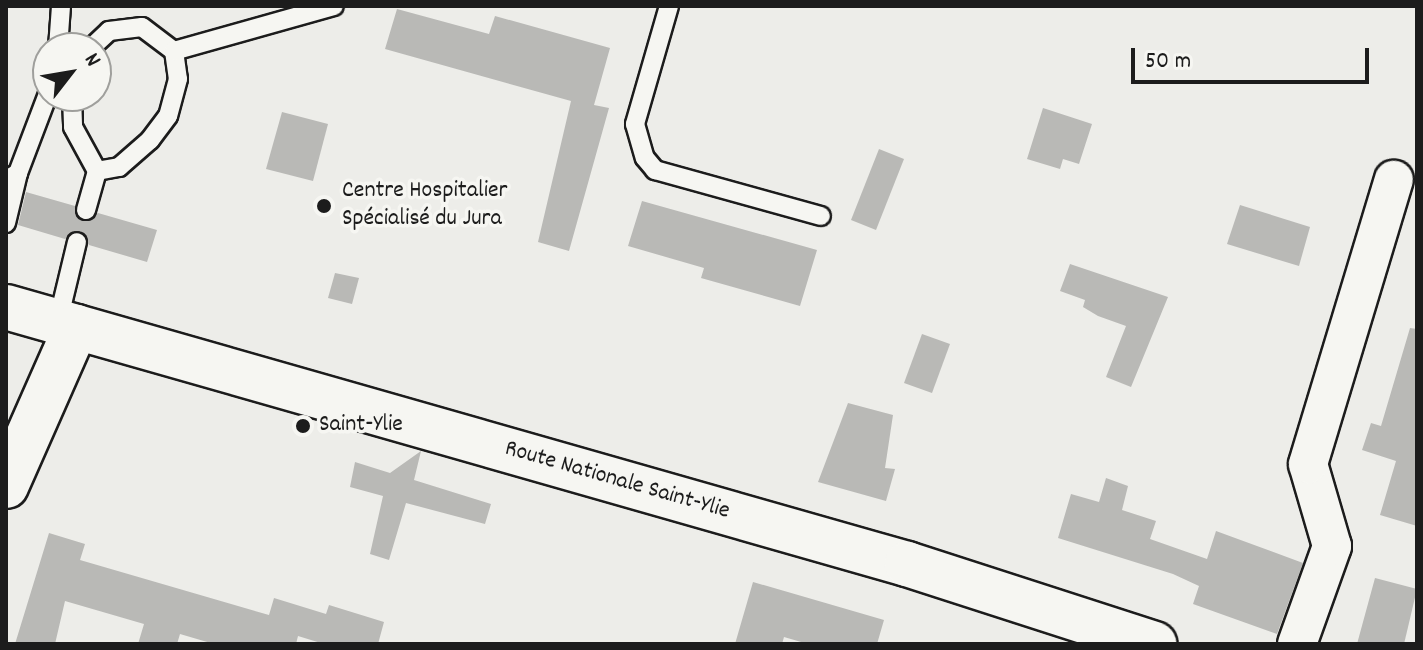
<!DOCTYPE html>
<meta charset="utf-8">
<style>
body{margin:0}
#map{position:relative;width:1423px;height:650px;overflow:hidden;background:#edede9;font-family:Dekko,sans-serif}
div>[style]{position:absolute}
.building>*{inset:0;background:#b9b9b6}
.roads{filter:drop-shadow(2px 0 #1c1c1c) drop-shadow(-2px 0 #1c1c1c) drop-shadow(0 2px #1c1c1c) drop-shadow(0 -2px #1c1c1c)}
.lane>*{height:18px;margin:-9px;padding:0 9px;transform-origin:9px;border-radius:9px;background:#f6f6f2}
.street>*{height:38px;margin:-19px;padding:0 19px;transform-origin:19px;border-radius:19px;background:#f6f6f2}
.secondary>*{height:44px;margin:-22px;padding:0 22px;transform-origin:22px;border-radius:22px;background:#f6f6f2}
.dots>*{width:22px;height:22px;translate:-50% -50%;box-sizing:border-box;border:4px solid #f6f6f2;border-radius:50%}
span{translate:-50% -50%;white-space:nowrap;text-align:center;line-height:1.15;-webkit-text-stroke:7px #f6f6f2;paint-order:stroke}
.poi-label{font-size:24px;color:#1c1c1c}
.left{translate:0 -50%;text-align:left}
.street-label{font-size:24px;color:#1c1c1c}
.frame{position:absolute;inset:0;border:8px solid #1c1c1c;pointer-events:none}
.north{position:absolute;left:32px;top:32px;width:80px;height:80px;box-sizing:border-box;background:#f6f6f2;border:2px solid #9f9f9c;border-radius:50%;rotate:59deg;font-size:22px;font-weight:700;line-height:32px;text-align:center;color:#1c1c1c}
.north::after{content:'';display:block;margin:auto;width:28px;height:36px;background:#1c1c1c;clip-path:polygon(50% 0,100% 100%,50% 72%,0 100%)}
.scale{position:absolute;left:1131px;top:48px;width:238px;height:36px;box-sizing:border-box;border:4px solid #1c1c1c;border-top:0;padding-left:10px;font-size:24px;line-height:28px;white-space:nowrap;color:#1c1c1c;-webkit-text-stroke:6px #f6f6f2;paint-order:stroke}
</style>
<div id="map">
<div class="building">
<div style="clip-path:polygon(397px 9px,489px 34px,495px 16px,610px 48px,594px 105px,609px 108px,569px 251px,538px 242px,571px 101px,385px 49px)"></div>
<div style="clip-path:polygon(1043px 108px,1092px 124px,1079px 164px,1063px 159px,1060px 169px,1027px 159px)"></div>
<div style="clip-path:polygon(282px 112px,328px 124px,313px 181px,266px 169px)"></div>
<div style="clip-path:polygon(879px 149px,904px 159px,876px 230px,851px 220px)"></div>
<div style="clip-path:polygon(26px 192px,75px 206px,82px 221px,98px 213px,157px 230px,147px 262px,89px 245px,81px 231px,65px 239px,18px 225px)"></div>
<div style="clip-path:polygon(642px 201px,817px 250px,800px 306px,701px 278px,704px 268px,628px 246px)"></div>
<div style="clip-path:polygon(1240px 205px,1310px 227px,1299px 266px,1227px 244px)"></div>
<div style="clip-path:polygon(1070px 264px,1168px 297px,1131px 387px,1106px 377px,1126px 326px,1098px 316px,1083px 307px,1085px 300px,1060px 291px)"></div>
<div style="clip-path:polygon(335px 273px,359px 278px,352px 304px,328px 298px)"></div>
<div style="clip-path:polygon(1410px 328px,1417px 329px,1417px 526px,1380px 515px,1396px 461px,1362px 450px,1371px 423px,1381px 426px)"></div>
<div style="clip-path:polygon(922px 334px,950px 344px,932px 393px,904px 383px)"></div>
<div style="clip-path:polygon(848px 403px,893px 415px,885px 468px,895px 469px,886px 501px,818px 482px)"></div>
<div style="clip-path:polygon(421px 451px,414px 480px,491px 504px,485px 524px,406px 503px,389px 560px,370px 554px,383px 496px,350px 487px,355px 462px,390px 473px)"></div>
<div style="clip-path:polygon(1106px 478px,1128px 486px,1122px 510px,1156px 521px,1150px 539px,1207px 559px,1216px 531px,1303px 563px,1277px 634px,1193px 604px,1199px 586px,1173px 574px,1058px 538px,1071px 494px,1099px 502px)"></div>
<div style="clip-path:polygon(49px 533px,85px 544px,80px 560px,269px 615px,274px 598px,326px 614px,329px 605px,384px 622px,378px 644px,324px 644px,298px 636px,296px 644px,214px 644px,180px 634px,177px 644px,138px 644px,144px 624px,65px 601px,55px 644px,15px 644px)"></div>
<div style="clip-path:polygon(1375px 578px,1417px 589px,1404px 644px,1357px 644px)"></div>
<div style="clip-path:polygon(753px 582px,884px 620px,877px 644px,808px 644px,784px 637px,782px 644px,735px 644px)"></div>
</div>
<div class="roads">
<div class="lane">
<div style="left:669px;top:6px;width:123px;rotate:106.1deg"></div>
<div style="left:635px;top:124px;width:35px;rotate:74deg"></div>
<div style="left:645px;top:158px;width:16px;rotate:50deg"></div>
<div style="left:655px;top:170px;width:172px;rotate:15.5deg"></div>
<div style="left:58px;top:48px;width:42px;rotate:-85.9deg"></div>
<div style="left:91px;top:48px;width:25px;rotate:-43deg"></div>
<div style="left:109px;top:31px;width:33px;rotate:-7deg"></div>
<div style="left:142px;top:27px;width:40px;rotate:37deg"></div>
<div style="left:174px;top:51px;width:28px;rotate:82deg"></div>
<div style="left:178px;top:79px;width:38px;rotate:105deg"></div>
<div style="left:168px;top:116px;width:30px;rotate:127deg"></div>
<div style="left:150px;top:140px;width:41px;rotate:138.9deg"></div>
<div style="left:119px;top:167px;width:22px;rotate:170deg"></div>
<div style="left:174px;top:51px;width:166px;rotate:-15.7deg"></div>
<div style="left:72px;top:96px;width:31px;rotate:88deg"></div>
<div style="left:73px;top:127px;width:50px;rotate:61.4deg"></div>
<div style="left:6px;top:180px;width:14px;rotate:-30deg"></div>
<div style="left:18px;top:173px;width:85px;rotate:-69.2deg"></div>
<div style="left:86px;top:210px;width:41px;rotate:-74.2deg"></div>
<div style="left:6px;top:223px;width:51px;rotate:-76.5deg"></div>
<div style="left:58px;top:321px;width:81px;rotate:-76.5deg"></div>
</div>
<div class="street">
<div style="left:1297px;top:644px;width:104px;rotate:-70.3deg"></div>
<div style="left:1332px;top:546px;width:85px;rotate:-106.3deg"></div>
<div style="left:1308px;top:464px;width:297px;rotate:-73.2deg"></div>
</div>
<div class="secondary">
<div style="left:6px;top:307px;width:937px;rotate:15.92deg"></div>
<div style="left:907px;top:564px;width:260px;rotate:17.9deg"></div>
<div style="left:6px;top:486px;width:174px;rotate:-66.2deg"></div>
</div>
</div>
<div class="dots">
<div style="left:324px;top:206px;background:#1c1c1c"></div>
<div style="left:303px;top:426px;background:#1c1c1c"></div>
</div>
<div class="poi-label">
<span class="left" style="left:342px;top:206px">Centre Hospitalier<br>Spécialisé du Jura</span>
<span class="left" style="left:319px;top:426px">Saint-Ylie</span>
</div>
<div class="street-label">
<span style="left:617px;top:481px;rotate:16deg">Route Nationale Saint-Ylie</span>
</div>
<div class="frame"></div>
<div class="north">N</div>
<div class="scale">50 m</div>
</div>
